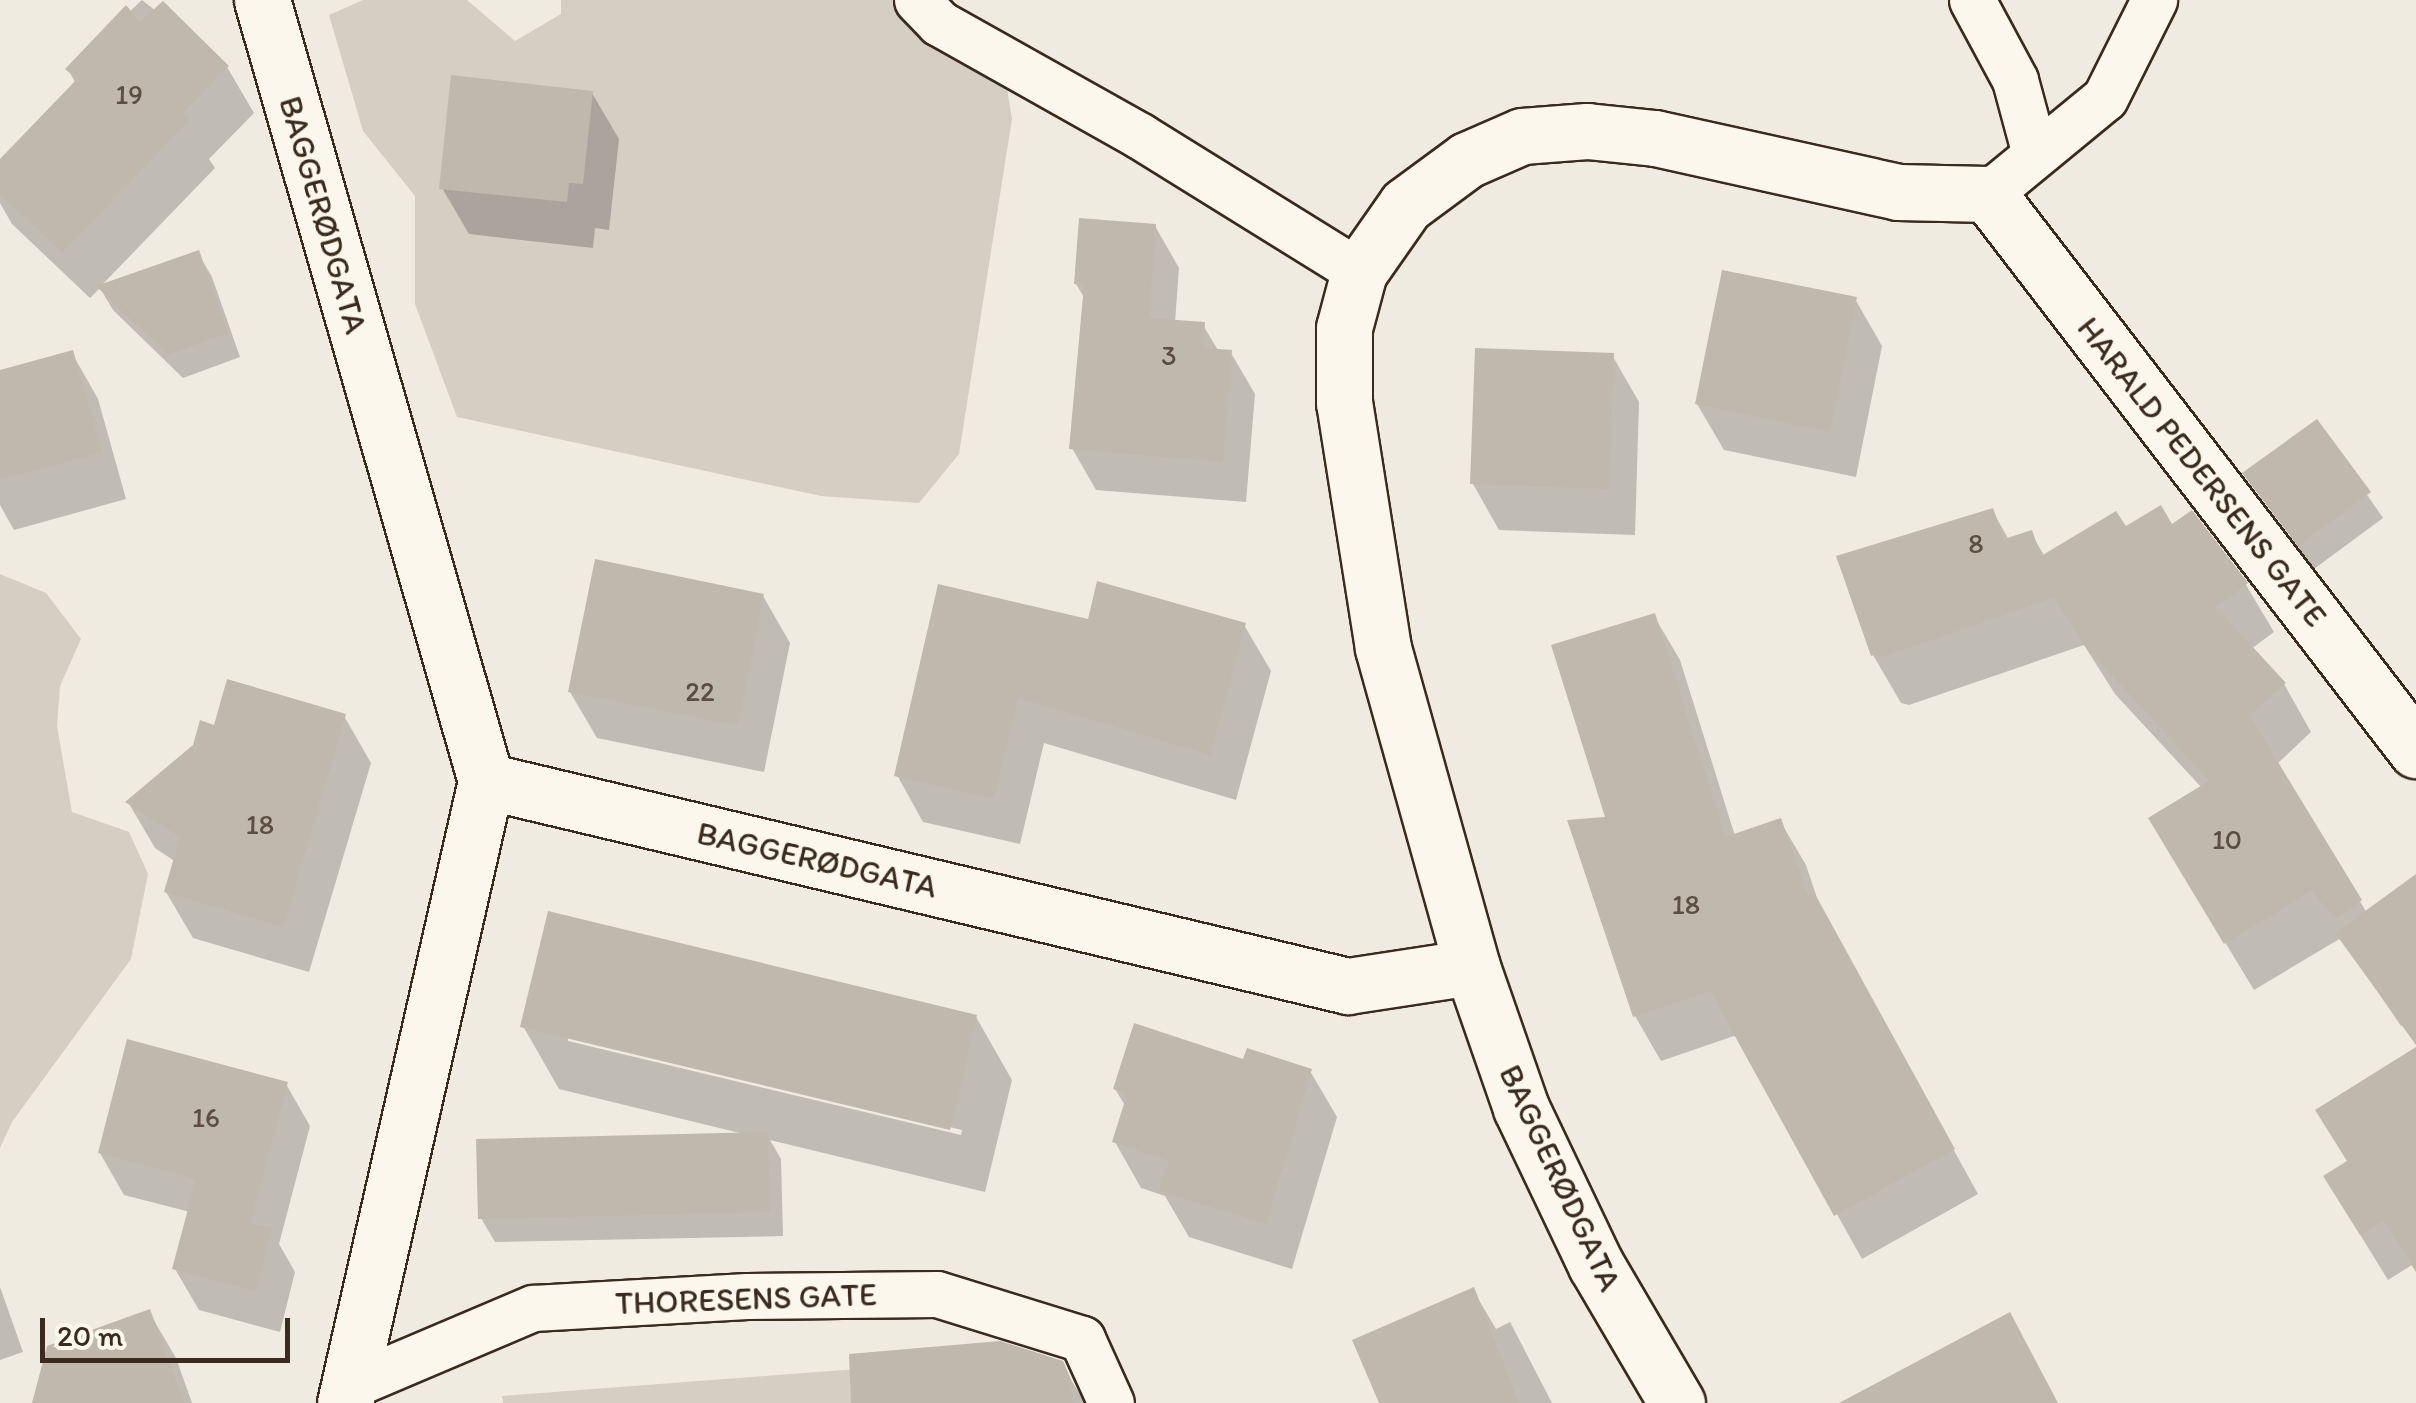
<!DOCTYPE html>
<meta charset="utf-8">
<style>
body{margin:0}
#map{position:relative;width:2416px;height:1403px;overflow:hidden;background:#f0ebe0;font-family:Itim,sans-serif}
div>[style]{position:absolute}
.green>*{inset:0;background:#d5cec3}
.shadow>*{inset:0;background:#0003}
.building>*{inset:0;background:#c0b8ad}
.roads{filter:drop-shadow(2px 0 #3b2a1e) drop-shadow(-2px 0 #3b2a1e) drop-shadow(0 2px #3b2a1e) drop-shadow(0 -2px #3b2a1e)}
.lane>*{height:45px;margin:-22.5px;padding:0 22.5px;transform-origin:22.5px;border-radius:22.5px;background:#fbf7ec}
.street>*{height:55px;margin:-27.5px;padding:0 27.5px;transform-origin:27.5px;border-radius:27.5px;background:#fbf7ec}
span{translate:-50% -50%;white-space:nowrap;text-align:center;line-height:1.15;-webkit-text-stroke:9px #fbf7ec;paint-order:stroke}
.number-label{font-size:28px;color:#5c4e42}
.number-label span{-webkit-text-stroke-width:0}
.street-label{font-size:32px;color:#3b2a1e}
.scale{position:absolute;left:40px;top:1318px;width:250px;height:45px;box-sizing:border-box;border:5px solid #3b2a1e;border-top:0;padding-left:12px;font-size:30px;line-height:35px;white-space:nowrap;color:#3b2a1e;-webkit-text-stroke:8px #fbf7ec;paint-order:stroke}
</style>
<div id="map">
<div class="green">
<div style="clip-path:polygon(363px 0,467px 0,515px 41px,561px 14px,561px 0,902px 0,999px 38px,1012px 119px,959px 454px,919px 503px,821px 496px,457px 417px,415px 304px,415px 196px,363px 131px,329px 15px)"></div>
<div style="clip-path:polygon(0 574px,46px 593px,81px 639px,60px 686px,57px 726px,72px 812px,129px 832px,148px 874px,131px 959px,12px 1122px,0 1148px)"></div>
<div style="clip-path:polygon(908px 1365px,911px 1403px,503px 1403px,502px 1396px)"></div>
</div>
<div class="shadow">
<div style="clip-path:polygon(142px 0,227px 67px,254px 113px,209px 159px,215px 168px,100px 287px,198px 253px,212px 277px,240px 357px,183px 378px,113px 310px,100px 288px,90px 298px,12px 224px,0 203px,0 162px,76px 84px,68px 69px)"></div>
<div style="clip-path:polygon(592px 93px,619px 139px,609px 230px,595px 228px,593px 248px,469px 234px,442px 188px)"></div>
<div style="clip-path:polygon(1155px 226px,1179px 268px,1175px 322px,1203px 325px,1219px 352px,1231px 353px,1255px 394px,1246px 502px,1096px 490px,1072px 448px,1085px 299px,1076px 284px)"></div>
<div style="clip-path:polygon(1855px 299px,1882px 346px,1856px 477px,1724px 450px,1697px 404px)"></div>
<div style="clip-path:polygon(72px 353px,98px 399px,126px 499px,14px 530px,0 505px,0 373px)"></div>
<div style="clip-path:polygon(1612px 355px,1639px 402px,1635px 535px,1499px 530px,1473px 484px)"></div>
<div style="clip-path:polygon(2317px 422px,2383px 518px,2314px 569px,2246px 474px)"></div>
<div style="clip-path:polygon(1992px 510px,2009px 540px,2031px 533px,2045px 557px,2126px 530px,2172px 527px,2191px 513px,2246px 585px,2274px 632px,2251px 649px,2284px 684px,2311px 732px,2277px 764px,2367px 913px,2416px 916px,2416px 1016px,2401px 1026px,2341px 938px,2254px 990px,2179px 866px,2202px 788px,2115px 694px,2084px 645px,1909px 705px,1901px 703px,1873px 655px)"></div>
<div style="clip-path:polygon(763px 596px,790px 643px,764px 772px,597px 738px,570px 692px)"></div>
<div style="clip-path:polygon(1654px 616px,1680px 660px,1735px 836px,1780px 821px,1806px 865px,1821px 910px,1978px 1194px,1862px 1259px,1737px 1035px,1661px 1061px,1635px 1016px,1570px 823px,1608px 819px)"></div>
<div style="clip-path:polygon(1090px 622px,1244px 625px,1271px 671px,1236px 800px,1044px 743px,1020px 844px,923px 822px,897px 775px)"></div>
<div style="clip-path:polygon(344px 716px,371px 763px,309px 972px,193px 938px,166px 892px,176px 862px,155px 848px,128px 802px,216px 728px)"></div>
<div style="clip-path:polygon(evenodd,976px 1017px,1012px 1080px,985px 1192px,770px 1140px,781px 1159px,783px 1236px,495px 1242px,481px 1218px,744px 1134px,559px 1089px,523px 1026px,976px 1017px,568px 1035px,962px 1130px,961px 1135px,568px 1041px,568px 1035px)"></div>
<div style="clip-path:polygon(2416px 1057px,2416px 1271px,2412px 1265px,2388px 1280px,2353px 1223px)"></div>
<div style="clip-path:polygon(1245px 1062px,1310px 1071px,1337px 1117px,1292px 1269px,1189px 1237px,1165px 1196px,1141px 1188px,1115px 1142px,1126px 1107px,1115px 1089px)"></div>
<div style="clip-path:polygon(286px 1084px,310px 1126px,279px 1244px,295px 1272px,280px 1332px,199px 1310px,175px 1269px,190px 1212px,124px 1195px,100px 1153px)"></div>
<div style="clip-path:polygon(0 1287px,23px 1352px,0 1360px)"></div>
<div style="clip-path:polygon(1473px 1290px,1496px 1329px,1510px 1322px,1552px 1403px,1382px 1403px)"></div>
<div style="clip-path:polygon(149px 1312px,176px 1358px,192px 1403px,35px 1403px)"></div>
<div style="clip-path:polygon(1061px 1363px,1085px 1403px,956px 1403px)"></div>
</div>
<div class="building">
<div style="clip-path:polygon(163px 1px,229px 66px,182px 114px,190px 120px,62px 253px,0 194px,0 159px,77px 79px,65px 69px,126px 5px,140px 22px)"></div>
<div style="clip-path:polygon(451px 75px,593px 91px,583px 184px,569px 183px,567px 202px,439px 189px)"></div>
<div style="clip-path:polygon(1079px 218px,1156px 224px,1149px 318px,1205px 322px,1203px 348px,1232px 350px,1223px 462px,1069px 449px,1084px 285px,1074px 284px)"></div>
<div style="clip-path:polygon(199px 250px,228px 333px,168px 355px,96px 286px)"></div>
<div style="clip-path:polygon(1722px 270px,1857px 297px,1830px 432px,1695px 404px)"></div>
<div style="clip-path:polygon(1475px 348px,1614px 353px,1609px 489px,1470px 484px)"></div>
<div style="clip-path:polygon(73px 350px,102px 452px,0 480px,0 370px)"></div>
<div style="clip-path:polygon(2317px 419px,2371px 492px,2298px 546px,2242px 473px)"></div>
<div style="clip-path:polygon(2161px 505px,2172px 524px,2192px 510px,2248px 583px,2216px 607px,2286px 683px,2250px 716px,2362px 900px,2337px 919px,2311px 891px,2224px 944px,2148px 818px,2209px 781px,2084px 645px,2054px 598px,1879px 658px,1877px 654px,1871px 656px,1836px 556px,1993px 508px,2004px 539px,2032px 530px,2041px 556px,2116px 511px,2126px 526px)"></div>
<div style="clip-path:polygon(595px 559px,764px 594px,738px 726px,568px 692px)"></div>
<div style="clip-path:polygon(1097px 581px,1246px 623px,1210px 755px,1018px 698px,994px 799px,894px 776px,938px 584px,1088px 619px)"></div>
<div style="clip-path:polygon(1655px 613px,1725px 837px,1781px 818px,1808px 896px,1815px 894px,1955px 1149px,1834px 1216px,1710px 991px,1633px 1017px,1567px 820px,1605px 817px,1551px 645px)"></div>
<div style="clip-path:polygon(227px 679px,346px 714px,283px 927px,164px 892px,180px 837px,125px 802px,193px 745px,200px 720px,214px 725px)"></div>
<div style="clip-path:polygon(2416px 874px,2416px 1045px,2335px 933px)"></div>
<div style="clip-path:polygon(548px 911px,977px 1015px,950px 1130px,520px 1027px)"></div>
<div style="clip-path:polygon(1134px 1023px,1243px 1059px,1247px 1048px,1312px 1069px,1266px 1224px,1159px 1191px,1169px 1161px,1112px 1142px,1127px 1094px,1113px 1089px)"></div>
<div style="clip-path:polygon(127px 1039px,288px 1082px,250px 1223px,272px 1228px,256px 1291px,172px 1269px,196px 1179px,98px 1153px)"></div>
<div style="clip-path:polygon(2416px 1047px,2416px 1272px,2383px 1220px,2360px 1235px,2323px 1176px,2347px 1161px,2315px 1110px)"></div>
<div style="clip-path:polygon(768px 1132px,770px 1212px,478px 1219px,476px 1139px)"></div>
<div style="clip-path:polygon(1474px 1287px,1519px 1403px,1379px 1403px,1352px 1340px)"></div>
<div style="clip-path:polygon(150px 1309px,184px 1403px,32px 1403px,47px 1346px)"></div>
<div style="clip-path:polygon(2010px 1312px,2058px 1403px,1839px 1403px)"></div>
<div style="clip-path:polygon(1000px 1341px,1063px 1361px,1070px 1377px,1073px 1403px,851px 1403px,849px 1354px)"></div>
</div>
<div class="roads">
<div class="lane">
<div style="left:917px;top:0;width:32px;rotate:46deg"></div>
<div style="left:939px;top:23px;width:231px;rotate:29.3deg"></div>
<div style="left:1140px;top:136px;width:258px;rotate:31.8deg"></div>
<div style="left:1972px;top:0;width:91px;rotate:61.7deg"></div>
<div style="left:2015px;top:80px;width:77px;rotate:74.9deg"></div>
<div style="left:1988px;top:194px;width:151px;rotate:-39.4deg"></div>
<div style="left:2105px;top:98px;width:110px;rotate:-63.4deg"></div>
<div style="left:349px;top:1386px;width:200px;rotate:-23deg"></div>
<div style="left:533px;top:1308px;width:214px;rotate:-3.2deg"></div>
<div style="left:747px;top:1296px;width:190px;rotate:-0.6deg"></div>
<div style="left:937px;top:1294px;width:152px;rotate:17.2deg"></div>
<div style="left:1082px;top:1339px;width:70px;rotate:65.6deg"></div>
</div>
<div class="street">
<div style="left:262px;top:0;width:812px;rotate:74deg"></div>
<div style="left:486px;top:781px;width:886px;rotate:13.38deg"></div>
<div style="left:1348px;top:986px;width:125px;rotate:-8.7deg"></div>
<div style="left:1472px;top:967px;width:149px;rotate:70.8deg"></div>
<div style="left:1521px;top:1108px;width:174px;rotate:64.5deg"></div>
<div style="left:1596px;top:1265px;width:160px;rotate:59.6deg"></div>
<div style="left:1472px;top:967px;width:331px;rotate:-105.6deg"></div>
<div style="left:1383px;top:648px;width:248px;rotate:-99deg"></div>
<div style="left:1344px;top:403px;width:75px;rotate:-90deg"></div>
<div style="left:1344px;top:328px;width:58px;rotate:-75deg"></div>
<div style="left:1359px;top:272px;width:82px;rotate:-55deg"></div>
<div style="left:1406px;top:205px;width:76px;rotate:-36.4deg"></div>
<div style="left:1467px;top:160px;width:60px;rotate:-23.6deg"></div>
<div style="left:1522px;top:136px;width:65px;rotate:-4.4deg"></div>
<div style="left:1587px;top:131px;width:68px;rotate:5.9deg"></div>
<div style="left:1655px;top:138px;width:249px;rotate:12.5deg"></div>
<div style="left:1898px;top:192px;width:90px;rotate:1.3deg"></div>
<div style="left:1988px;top:194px;width:702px;rotate:52.41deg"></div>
<div style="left:345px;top:1403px;width:638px;rotate:-77.23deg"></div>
</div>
</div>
<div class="number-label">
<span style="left:129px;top:94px">19</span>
<span style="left:1169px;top:355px">3</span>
<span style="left:1976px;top:543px">8</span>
<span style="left:700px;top:691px">22</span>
<span style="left:260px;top:824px">18</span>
<span style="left:2227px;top:839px">10</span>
<span style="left:1686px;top:904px">18</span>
<span style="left:206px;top:1117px">16</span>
</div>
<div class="street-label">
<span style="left:323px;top:215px;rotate:74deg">BAGGERØDGATA</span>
<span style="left:2202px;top:472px;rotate:52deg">HARALD PEDERSENS GATE</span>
<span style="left:817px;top:860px;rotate:13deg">BAGGERØDGATA</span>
<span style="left:1560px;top:1178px;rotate:65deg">BAGGERØDGATA</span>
<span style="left:746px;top:1299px;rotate:-2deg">THORESENS GATE</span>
</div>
<div class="scale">20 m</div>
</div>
